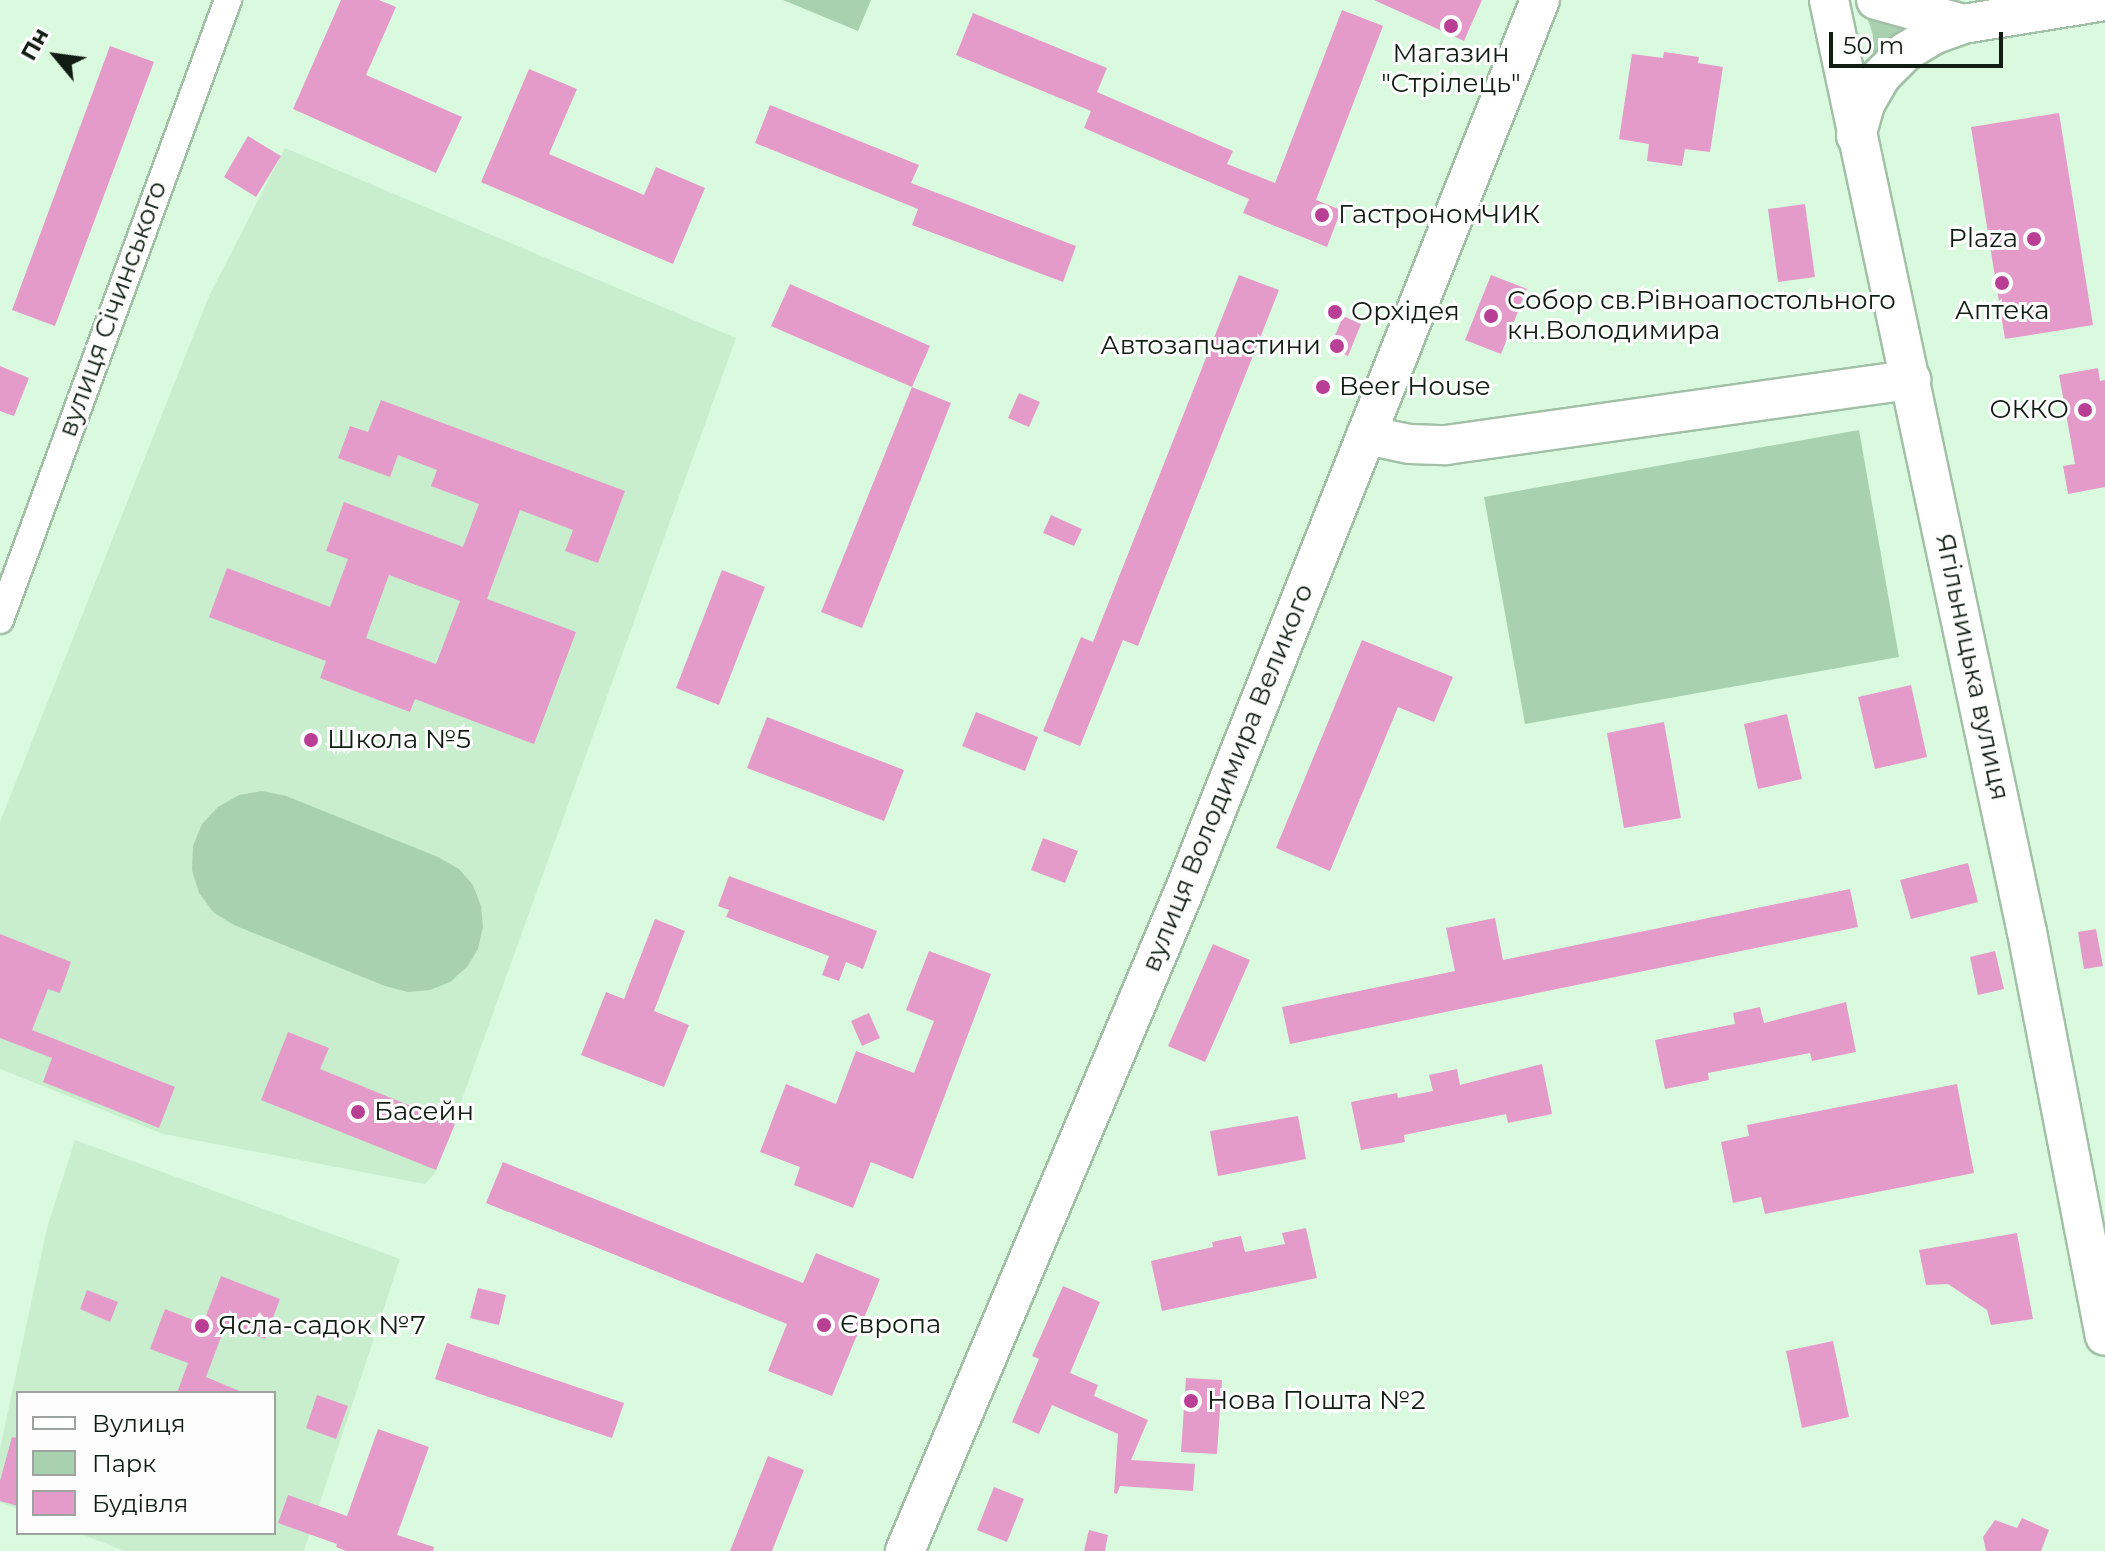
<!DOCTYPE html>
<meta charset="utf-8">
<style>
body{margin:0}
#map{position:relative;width:2105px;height:1551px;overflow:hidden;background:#dafadf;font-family:Montserrat,sans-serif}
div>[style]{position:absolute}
.built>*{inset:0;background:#c8eece}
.green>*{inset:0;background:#a8d1af}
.building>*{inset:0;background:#e49bc9}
.roads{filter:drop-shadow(2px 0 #a1c0a6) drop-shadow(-2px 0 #a1c0a6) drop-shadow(0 2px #a1c0a6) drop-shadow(0 -2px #a1c0a6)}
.street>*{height:26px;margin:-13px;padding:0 13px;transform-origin:13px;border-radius:13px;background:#fff}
.secondary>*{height:38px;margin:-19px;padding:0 19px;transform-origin:19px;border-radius:19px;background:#fff}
.dots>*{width:22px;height:22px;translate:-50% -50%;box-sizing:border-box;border:4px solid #fdfdfd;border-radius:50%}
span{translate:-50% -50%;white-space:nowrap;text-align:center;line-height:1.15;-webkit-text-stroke:6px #fdfdfd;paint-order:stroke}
.poi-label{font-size:26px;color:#111d13}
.left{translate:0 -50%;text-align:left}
.right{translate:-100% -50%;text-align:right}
.street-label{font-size:26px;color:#111d13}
.legend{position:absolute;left:16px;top:1391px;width:260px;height:144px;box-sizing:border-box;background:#fdfdfd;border:2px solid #9fa39f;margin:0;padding:10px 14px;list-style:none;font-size:24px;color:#111d13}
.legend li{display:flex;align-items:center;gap:16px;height:40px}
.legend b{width:40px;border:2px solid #9fa39f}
.north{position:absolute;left:16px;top:16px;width:80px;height:80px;-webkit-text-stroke:6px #fdfdfd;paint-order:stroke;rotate:299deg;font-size:22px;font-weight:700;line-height:32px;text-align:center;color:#111d13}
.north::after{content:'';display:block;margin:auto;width:28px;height:36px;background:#111d13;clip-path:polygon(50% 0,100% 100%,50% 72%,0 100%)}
.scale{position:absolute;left:1829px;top:32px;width:174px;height:36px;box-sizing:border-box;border:4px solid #111d13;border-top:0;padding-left:10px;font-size:24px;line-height:28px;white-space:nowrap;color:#111d13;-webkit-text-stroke:6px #fdfdfd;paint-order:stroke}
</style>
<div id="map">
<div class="built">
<div style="clip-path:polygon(285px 148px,736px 338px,451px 1130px,435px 1173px,425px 1184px,163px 1134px,0 1069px,0 822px,209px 296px)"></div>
<div style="clip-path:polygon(75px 1140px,400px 1259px,304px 1551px,125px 1551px,78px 1533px,274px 1533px,274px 1393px,18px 1393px,18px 1509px,0 1502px,0 1449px,47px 1228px)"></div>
</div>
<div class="green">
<div style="clip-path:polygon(783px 0,871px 0,858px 31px)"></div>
<div style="clip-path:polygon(1866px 14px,1916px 27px,1873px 57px,1873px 35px)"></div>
<div style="clip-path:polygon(1859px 430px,1899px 657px,1525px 724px,1484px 497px)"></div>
<div style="clip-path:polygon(262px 791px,286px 796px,438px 857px,459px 869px,473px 885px,481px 906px,483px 927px,478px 949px,467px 967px,450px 982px,430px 990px,408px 992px,385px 986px,234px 925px,213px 912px,199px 893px,192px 870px,193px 846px,202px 824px,218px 807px,239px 795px)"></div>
</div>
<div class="building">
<div style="clip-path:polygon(341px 0,379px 0,396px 7px,366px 75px,462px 117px,436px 173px,293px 109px)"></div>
<div style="clip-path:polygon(1374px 0,1482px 0,1464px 41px)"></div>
<div style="clip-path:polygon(1342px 10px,1383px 26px,1316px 200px,1341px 210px,1327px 247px,1243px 213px,1249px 199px,1084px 128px,1091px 111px,956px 55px,973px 13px,1107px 68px,1097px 92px,1233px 151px,1227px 164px,1275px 183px)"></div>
<div style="clip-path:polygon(110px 46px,154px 62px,55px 326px,12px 310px)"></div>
<div style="clip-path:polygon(1664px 52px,1699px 57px,1698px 63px,1723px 67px,1710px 152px,1685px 149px,1682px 166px,1647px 161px,1649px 144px,1619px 139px,1632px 54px,1663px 58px)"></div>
<div style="clip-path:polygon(529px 69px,577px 89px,549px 154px,644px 195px,656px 167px,705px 188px,673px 264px,481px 182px)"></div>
<div style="clip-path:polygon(770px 105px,919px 165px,911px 183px,1076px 246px,1063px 282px,912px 225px,918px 209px,755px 143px)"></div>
<div style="clip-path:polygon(2059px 113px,2093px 325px,2005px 339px,1971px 127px)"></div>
<div style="clip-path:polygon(248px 136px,281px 156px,256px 197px,224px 177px)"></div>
<div style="clip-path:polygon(1805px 204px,1815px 277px,1778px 282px,1768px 209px)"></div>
<div style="clip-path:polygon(1239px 275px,1279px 290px,1138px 646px,1123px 640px,1080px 746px,1043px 731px,1081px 637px,1093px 642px)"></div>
<div style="clip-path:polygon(1491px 275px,1527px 289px,1501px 354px,1465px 340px)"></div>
<div style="clip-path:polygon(790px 284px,930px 346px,912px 387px,771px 326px)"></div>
<div style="clip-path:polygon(1343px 316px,1361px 324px,1348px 356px,1330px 348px)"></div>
<div style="clip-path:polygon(0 366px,29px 378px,14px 416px,0 411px)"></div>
<div style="clip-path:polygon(2098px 368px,2100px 381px,2105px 380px,2105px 487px,2068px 494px,2063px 466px,2075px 464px,2059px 375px)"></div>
<div style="clip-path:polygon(912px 387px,951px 403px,862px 628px,821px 612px)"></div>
<div style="clip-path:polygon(1019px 393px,1040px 402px,1029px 427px,1008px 418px)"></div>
<div style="clip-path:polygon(evenodd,381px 400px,625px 491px,598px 563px,565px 551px,573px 530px,520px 510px,487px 599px,576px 632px,534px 744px,415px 699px,410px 712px,320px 678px,326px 661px,209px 617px,227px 568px,330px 607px,348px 559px,326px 551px,344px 502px,463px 547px,479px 504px,431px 486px,437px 470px,398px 455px,390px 477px,338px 458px,350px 426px,368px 432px,381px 400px,389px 575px,460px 601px,436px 664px,366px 638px,389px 575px)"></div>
<div style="clip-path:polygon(1051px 515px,1082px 529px,1074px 546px,1043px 533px)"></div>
<div style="clip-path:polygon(722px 570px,765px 587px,719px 705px,676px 688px)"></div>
<div style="clip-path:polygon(1362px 640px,1453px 677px,1434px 722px,1398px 707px,1330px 871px,1276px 848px)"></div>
<div style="clip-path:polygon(1911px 685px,1927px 757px,1875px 769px,1858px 697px)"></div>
<div style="clip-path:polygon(976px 712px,1038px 737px,1025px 771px,962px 746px)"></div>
<div style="clip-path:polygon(1787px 714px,1802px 779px,1758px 789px,1744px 724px)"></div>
<div style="clip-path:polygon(767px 717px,904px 770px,884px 821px,747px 768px)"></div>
<div style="clip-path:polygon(1664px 722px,1681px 818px,1624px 828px,1607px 733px)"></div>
<div style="clip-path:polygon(1043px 838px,1078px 851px,1065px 883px,1031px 870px)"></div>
<div style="clip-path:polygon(1968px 863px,1978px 902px,1911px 919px,1900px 880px)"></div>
<div style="clip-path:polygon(729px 876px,877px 931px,863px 969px,846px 962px,839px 981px,822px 975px,829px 956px,726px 917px,729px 910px,718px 906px)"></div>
<div style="clip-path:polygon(1850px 889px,1858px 927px,1290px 1044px,1282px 1007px,1455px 971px,1446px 928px,1495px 918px,1503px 960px)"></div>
<div style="clip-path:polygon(655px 919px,685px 931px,654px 1011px,689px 1025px,664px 1087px,581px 1055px,606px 992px,624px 999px)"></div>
<div style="clip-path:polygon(2096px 929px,2103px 966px,2084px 969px,2078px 932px)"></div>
<div style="clip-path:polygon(0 934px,71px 962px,60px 993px,48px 989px,32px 1030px,175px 1087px,159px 1128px,43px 1082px,52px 1058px,0 1038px)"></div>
<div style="clip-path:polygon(1213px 944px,1250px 960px,1205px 1062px,1168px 1046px)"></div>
<div style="clip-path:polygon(929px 951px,991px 974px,913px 1179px,871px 1162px,853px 1208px,794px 1185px,800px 1167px,760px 1152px,786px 1084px,836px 1104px,856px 1051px,914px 1073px,934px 1021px,906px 1010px)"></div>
<div style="clip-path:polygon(1995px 951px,2004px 989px,1978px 995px,1970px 957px)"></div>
<div style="clip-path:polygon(1846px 1002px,1856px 1052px,1812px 1061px,1810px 1053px,1708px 1073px,1709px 1080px,1665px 1089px,1655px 1040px,1735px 1024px,1733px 1013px,1760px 1007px,1764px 1023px)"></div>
<div style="clip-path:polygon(869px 1013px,880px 1038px,862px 1046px,851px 1021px)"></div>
<div style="clip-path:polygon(288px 1032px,329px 1048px,320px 1069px,455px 1124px,436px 1170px,261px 1100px)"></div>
<div style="clip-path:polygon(1542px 1064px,1552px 1114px,1508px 1123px,1506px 1114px,1404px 1135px,1405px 1142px,1361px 1150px,1351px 1102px,1397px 1093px,1398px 1098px,1433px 1091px,1429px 1075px,1457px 1069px,1460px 1085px)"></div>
<div style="clip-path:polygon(1957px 1084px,1974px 1173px,1765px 1214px,1761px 1197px,1733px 1203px,1721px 1142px,1749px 1136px,1747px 1125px)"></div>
<div style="clip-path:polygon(1298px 1116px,1306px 1159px,1218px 1176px,1210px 1131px)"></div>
<div style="clip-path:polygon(503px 1162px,803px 1283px,816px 1253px,880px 1279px,832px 1396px,768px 1371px,787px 1324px,486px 1203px)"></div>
<div style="clip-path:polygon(1306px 1228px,1317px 1278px,1162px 1311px,1151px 1261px,1213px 1247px,1212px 1242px,1241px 1236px,1245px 1252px,1285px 1244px,1282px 1233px)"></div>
<div style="clip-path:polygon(2017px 1233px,2033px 1319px,1991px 1325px,1987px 1310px,1948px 1284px,1926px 1285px,1919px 1250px)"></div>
<div style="clip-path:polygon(221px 1276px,280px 1299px,265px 1339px,226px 1324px,206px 1377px,244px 1393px,177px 1393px,188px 1363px,150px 1349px,165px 1309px,203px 1324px)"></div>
<div style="clip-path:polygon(1063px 1286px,1100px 1302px,1070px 1373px,1098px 1385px,1094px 1396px,1148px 1420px,1131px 1460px,1195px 1464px,1193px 1491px,1120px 1486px,1117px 1494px,1114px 1493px,1118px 1434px,1052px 1405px,1039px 1434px,1012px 1422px,1039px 1359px,1032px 1356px)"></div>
<div style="clip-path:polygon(478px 1288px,506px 1295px,499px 1325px,470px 1318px)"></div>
<div style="clip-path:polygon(87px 1290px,118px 1302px,110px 1322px,80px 1309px)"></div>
<div style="clip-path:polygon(1833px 1341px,1849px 1417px,1802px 1428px,1786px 1351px)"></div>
<div style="clip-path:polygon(447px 1343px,624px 1403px,612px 1438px,435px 1379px)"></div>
<div style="clip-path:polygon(1186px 1378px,1222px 1380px,1217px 1454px,1181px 1452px)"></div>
<div style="clip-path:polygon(317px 1395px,348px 1406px,336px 1439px,306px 1428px)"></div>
<div style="clip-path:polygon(378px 1429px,429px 1447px,397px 1535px,434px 1547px,433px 1551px,346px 1551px,336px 1547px,337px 1544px,278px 1523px,288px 1495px,347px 1516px)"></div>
<div style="clip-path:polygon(12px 1437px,18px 1438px,18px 1506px,0 1501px,0 1481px)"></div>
<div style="clip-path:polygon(768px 1456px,804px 1470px,772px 1551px,730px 1551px)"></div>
<div style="clip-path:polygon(994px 1487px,1024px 1499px,1007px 1542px,977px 1530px)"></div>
<div style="clip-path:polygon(2022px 1518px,2049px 1530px,2041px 1551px,1986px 1551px,1983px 1537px,1995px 1520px,2017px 1528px)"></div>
<div style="clip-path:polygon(1089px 1530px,1108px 1535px,1105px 1551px,1084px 1551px)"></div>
</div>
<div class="roads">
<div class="street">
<div style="left:0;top:620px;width:661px;rotate:-69.81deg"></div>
</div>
<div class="secondary">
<div style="left:1829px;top:0;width:953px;rotate:78.01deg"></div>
<div style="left:2027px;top:932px;width:411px;rotate:79.1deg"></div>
<div style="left:1876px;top:0;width:90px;rotate:15.4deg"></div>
<div style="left:1856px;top:136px;width:33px;rotate:-74deg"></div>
<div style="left:1865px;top:104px;width:32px;rotate:-60deg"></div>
<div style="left:1881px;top:76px;width:34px;rotate:-45deg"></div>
<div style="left:1905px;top:52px;width:33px;rotate:-31deg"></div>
<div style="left:1933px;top:35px;width:32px;rotate:-20deg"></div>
<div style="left:1963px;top:24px;width:144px;rotate:-9.2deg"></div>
<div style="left:1366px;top:435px;width:45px;rotate:11.6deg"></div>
<div style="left:1410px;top:444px;width:36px;rotate:2deg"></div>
<div style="left:1446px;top:445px;width:470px;rotate:-8deg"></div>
<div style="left:905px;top:1551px;width:719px;rotate:-67.07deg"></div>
<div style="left:1185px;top:889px;width:957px;rotate:-68.23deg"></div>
</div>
</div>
<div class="dots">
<div style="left:1451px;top:26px;background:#b83f94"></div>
<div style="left:1322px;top:215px;background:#b83f94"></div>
<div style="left:2034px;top:239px;background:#b83f94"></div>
<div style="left:2002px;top:283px;background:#b83f94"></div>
<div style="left:1335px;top:312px;background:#b83f94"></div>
<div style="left:1491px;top:316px;background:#b83f94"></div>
<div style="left:1337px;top:346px;background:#b83f94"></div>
<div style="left:1323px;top:387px;background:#b83f94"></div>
<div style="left:2085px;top:410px;background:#b83f94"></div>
<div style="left:311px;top:740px;background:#b83f94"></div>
<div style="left:358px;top:1112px;background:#b83f94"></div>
<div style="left:824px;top:1325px;background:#b83f94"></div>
<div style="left:202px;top:1326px;background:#b83f94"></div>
<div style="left:1191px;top:1401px;background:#b83f94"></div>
</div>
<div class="poi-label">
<span style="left:1451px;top:69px">Магазин<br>"Стрілець"</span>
<span class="left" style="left:1338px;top:215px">ГастрономЧИК</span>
<span class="right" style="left:2018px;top:239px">Plaza</span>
<span class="left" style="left:1507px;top:316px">Собор св.Рівноапостольного<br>кн.Володимира</span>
<span style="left:2002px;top:311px">Аптека</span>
<span class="left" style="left:1351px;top:312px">Орхідея</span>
<span class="right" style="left:1321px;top:346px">Автозапчастини</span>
<span class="left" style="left:1339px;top:387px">Beer House</span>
<span class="right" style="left:2069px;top:410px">ОККО</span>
<span class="left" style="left:327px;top:740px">Школа №5</span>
<span class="left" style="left:374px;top:1112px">Басейн</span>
<span class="left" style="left:840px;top:1325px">Європа</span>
<span class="left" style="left:218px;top:1326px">Ясла-садок №7</span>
<span class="left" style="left:1207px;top:1401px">Нова Пошта №2</span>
</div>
<div class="street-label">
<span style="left:113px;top:309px;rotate:-70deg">вулиця Січинського</span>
<span style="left:1972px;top:667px;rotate:78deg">Ягільницька вулиця</span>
<span style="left:1228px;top:778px;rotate:-68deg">вулиця Володимира Великого</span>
</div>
<ul class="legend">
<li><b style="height:10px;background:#fff"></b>Вулиця</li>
<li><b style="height:22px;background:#a8d1af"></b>Парк</li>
<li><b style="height:22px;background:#e49bc9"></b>Будівля</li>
</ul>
<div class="north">Пн</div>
<div class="scale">50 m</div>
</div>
